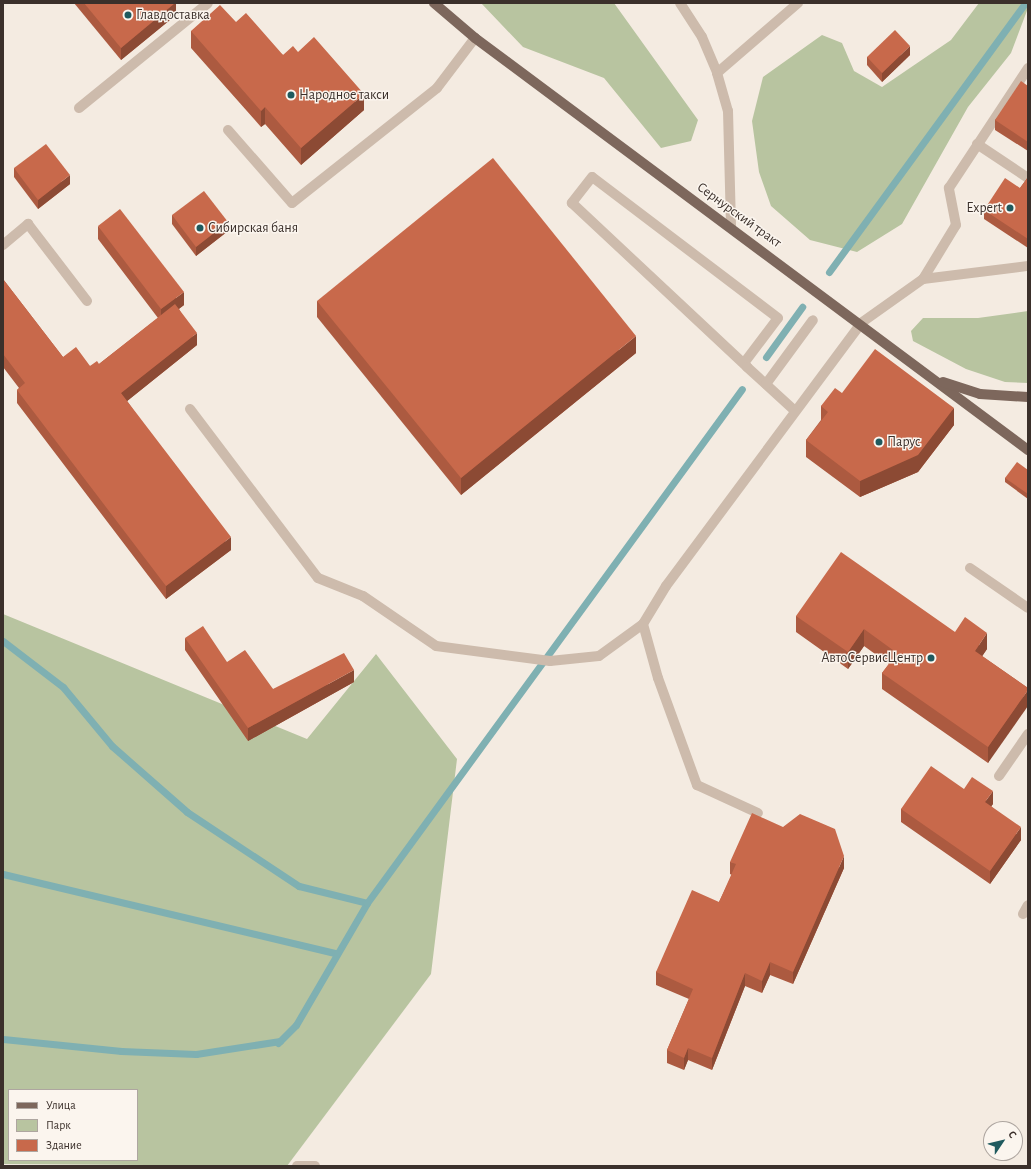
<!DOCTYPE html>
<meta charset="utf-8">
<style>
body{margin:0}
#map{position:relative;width:1031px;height:1169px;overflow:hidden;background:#f4ebe1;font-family:"Alegreya Sans",sans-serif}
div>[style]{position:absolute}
.green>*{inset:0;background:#b8c4a0}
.stream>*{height:7px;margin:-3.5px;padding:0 3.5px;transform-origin:3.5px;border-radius:3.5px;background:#7fb0b2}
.minor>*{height:10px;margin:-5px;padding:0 5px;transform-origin:5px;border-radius:5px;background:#cdbbac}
.major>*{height:10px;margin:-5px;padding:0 5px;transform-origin:5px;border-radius:5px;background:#7d675c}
.wall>*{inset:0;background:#ac5a40}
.shaded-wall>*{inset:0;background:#8c4a34}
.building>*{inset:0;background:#c8694b}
.dots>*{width:11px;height:11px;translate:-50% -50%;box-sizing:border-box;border:2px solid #fbf5ee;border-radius:50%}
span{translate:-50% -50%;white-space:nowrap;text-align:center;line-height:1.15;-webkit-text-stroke:3px #fbf5ee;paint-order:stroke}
.poi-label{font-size:14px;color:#3b302b}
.left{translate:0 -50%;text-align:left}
.right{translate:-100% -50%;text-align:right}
.street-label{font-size:14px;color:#3b302b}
.frame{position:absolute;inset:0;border:4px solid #3b302b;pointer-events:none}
.legend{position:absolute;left:8px;top:1089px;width:130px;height:72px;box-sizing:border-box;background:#fbf5ee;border:1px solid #aea6a0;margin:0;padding:5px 7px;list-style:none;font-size:12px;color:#3b302b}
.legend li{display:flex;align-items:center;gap:8px;height:20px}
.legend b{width:20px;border:1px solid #aea6a0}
.north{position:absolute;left:983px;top:1121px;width:40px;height:40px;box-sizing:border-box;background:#fbf5ee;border:1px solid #aea6a0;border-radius:50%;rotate:55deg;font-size:11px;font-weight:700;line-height:16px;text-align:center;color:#3b302b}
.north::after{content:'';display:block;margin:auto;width:14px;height:18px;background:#1f5a5e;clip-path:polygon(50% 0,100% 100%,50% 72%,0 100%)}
</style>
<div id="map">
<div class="green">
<div style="clip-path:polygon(481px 3px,614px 3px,698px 120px,691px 141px,661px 148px,604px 78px,523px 47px)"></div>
<div style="clip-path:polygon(979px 3px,1028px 3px,1028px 8px,1011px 53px,968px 107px,902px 224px,857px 252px,810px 240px,771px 206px,759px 172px,752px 121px,763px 77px,822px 35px,842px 43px,854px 71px,882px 87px,951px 40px)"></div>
<div style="clip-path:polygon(1028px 311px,1028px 383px,1005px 382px,966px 369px,913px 341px,911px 331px,923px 318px,978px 318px)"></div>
<div style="clip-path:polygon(evenodd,3px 614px,307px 739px,376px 654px,457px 759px,431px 974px,287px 1166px,3px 1164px,3px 614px,9px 1090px,137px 1090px,137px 1160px,9px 1160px,9px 1090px)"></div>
</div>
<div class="stream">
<div style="left:829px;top:272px;width:333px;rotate:-53.9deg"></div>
<div style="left:766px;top:357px;width:62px;rotate:-54.2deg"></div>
<div style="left:3px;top:641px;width:76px;rotate:37.5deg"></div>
<div style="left:63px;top:687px;width:77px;rotate:50.3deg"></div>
<div style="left:112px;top:746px;width:100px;rotate:41.3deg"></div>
<div style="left:187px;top:812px;width:134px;rotate:33.5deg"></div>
<div style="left:299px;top:886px;width:70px;rotate:14deg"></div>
<div style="left:3px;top:874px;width:341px;rotate:13.4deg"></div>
<div style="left:3px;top:1039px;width:119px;rotate:5.8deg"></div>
<div style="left:121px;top:1051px;width:75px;rotate:2.3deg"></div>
<div style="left:196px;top:1054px;width:85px;rotate:-8.8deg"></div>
<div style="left:278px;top:1043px;width:25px;rotate:-45deg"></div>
<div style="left:296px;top:1025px;width:141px;rotate:-59.8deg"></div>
<div style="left:367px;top:903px;width:636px;rotate:-53.89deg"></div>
</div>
<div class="minor">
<div style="left:680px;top:3px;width:40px;rotate:57.1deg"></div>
<div style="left:702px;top:37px;width:39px;rotate:67deg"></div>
<div style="left:717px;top:73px;width:40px;rotate:74deg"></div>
<div style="left:728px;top:111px;width:116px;rotate:88.5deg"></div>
<div style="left:717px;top:73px;width:107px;rotate:-40.8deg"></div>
<div style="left:79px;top:108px;width:166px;rotate:-39.1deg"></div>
<div style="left:228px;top:130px;width:97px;rotate:48.8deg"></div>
<div style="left:292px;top:203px;width:185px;rotate:-38.4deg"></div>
<div style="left:437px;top:88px;width:63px;rotate:-52.8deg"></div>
<div style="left:977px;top:144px;width:61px;rotate:33.7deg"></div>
<div style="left:3px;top:245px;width:33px;rotate:-40deg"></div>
<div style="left:28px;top:224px;width:97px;rotate:52.5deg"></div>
<div style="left:923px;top:279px;width:106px;rotate:-7.1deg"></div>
<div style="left:744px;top:363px;width:56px;rotate:-52.9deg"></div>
<div style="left:778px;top:318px;width:233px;rotate:-142.8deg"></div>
<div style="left:592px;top:177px;width:33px;rotate:128deg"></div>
<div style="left:572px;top:203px;width:240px;rotate:43.1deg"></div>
<div style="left:747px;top:367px;width:65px;rotate:42.5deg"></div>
<div style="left:766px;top:384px;width:79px;rotate:-53.7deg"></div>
<div style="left:190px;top:409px;width:212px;rotate:52.9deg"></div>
<div style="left:318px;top:578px;width:48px;rotate:21.8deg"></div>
<div style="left:363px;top:596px;width:88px;rotate:34.4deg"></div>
<div style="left:436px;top:646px;width:115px;rotate:7.5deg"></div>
<div style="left:550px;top:661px;width:49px;rotate:-5.8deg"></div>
<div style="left:599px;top:656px;width:54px;rotate:-36deg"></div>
<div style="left:643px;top:624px;width:44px;rotate:-58.8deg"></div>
<div style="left:666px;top:586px;width:327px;rotate:-53.4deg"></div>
<div style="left:861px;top:323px;width:76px;rotate:-35.4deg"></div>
<div style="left:923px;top:279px;width:63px;rotate:-58.6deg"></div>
<div style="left:956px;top:225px;width:38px;rotate:-101deg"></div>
<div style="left:949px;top:188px;width:144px;rotate:-56.6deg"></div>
<div style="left:970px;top:568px;width:70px;rotate:34.6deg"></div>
<div style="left:643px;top:624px;width:56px;rotate:74.5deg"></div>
<div style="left:658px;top:678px;width:114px;rotate:70deg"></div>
<div style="left:697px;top:785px;width:67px;rotate:24.7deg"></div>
<div style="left:999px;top:776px;width:51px;rotate:-55.4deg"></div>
<div style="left:1023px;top:914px;width:10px;rotate:-61deg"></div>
<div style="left:297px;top:1166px;width:18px"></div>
</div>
<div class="major">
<div style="left:434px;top:3px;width:54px;rotate:40.5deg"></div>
<div style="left:475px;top:38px;width:690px;rotate:36.69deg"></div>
<div style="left:943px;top:382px;width:39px;rotate:18deg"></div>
<div style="left:980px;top:394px;width:48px;rotate:3.6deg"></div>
</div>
<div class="wall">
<div style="clip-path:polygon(74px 3px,176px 3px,176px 15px,121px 60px)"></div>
<div style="clip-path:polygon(236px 22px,283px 55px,298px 52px,364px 110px,301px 165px,265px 124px,261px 127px,191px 48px,191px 31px)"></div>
<div style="clip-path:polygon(910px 55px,882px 82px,867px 65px,867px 57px)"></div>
<div style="clip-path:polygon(1028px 86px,1028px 151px,995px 130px,995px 120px)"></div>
<div style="clip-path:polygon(14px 168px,70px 184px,38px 209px,14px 177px)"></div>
<div style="clip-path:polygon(1028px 177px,1028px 248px,984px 219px,984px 210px,1020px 188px)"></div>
<div style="clip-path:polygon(172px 215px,228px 231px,196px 256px,172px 224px)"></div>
<div style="clip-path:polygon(98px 226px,184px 305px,179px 309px,197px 345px,127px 401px,231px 550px,166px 599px,17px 403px,17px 390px,19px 388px,3px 367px,3px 279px,63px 357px,90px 366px,99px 364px,158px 318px,98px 239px)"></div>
<div style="clip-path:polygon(317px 301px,636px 353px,461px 495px,317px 317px)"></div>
<div style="clip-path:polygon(842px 393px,954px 425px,918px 472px,860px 497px,806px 457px,806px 440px,821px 420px,821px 406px)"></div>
<div style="clip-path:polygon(1028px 470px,1028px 499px,1005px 482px,1005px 478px)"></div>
<div style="clip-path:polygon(796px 616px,955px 632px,987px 649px,982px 656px,1028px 688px,988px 763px,882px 689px,882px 673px,889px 664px,864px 646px,848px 669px,796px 632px)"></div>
<div style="clip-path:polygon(185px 638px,273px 689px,354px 682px,248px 741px,185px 650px)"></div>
<div style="clip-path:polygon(964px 789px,993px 804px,991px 806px,1021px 840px,990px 884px,901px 822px,901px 809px)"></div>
<div style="clip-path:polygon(730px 862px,844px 868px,793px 984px,770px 975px,762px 993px,745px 986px,712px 1070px,688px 1060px,684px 1070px,667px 1063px,667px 1050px,689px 999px,656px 985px,656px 972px,719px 902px,732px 875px,730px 874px)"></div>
</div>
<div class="shaded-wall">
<div style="clip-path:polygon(175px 3px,176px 3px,176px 15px,121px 60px,121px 48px)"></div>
<div style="clip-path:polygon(910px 46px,910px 55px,882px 82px,882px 73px)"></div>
<div style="clip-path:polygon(364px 94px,364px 110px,301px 165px,301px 148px)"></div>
<div style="clip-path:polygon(265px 107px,265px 124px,261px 127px,261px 111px)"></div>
<div style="clip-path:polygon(70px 175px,70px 184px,38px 209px,38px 200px)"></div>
<div style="clip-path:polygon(228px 222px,228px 231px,196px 256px,196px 247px)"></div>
<div style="clip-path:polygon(184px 292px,184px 305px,161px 322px,161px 309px)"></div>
<div style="clip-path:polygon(197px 333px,197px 345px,121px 406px,121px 393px)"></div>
<div style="clip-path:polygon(636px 336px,636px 353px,461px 495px,461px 478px)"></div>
<div style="clip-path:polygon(954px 408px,954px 425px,918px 472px,860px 497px,860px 481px)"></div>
<div style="clip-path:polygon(231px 537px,231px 550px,166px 599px,166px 586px)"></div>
<div style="clip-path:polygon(864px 629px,864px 646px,848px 669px,848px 652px)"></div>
<div style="clip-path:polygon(987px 633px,987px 649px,975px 667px,975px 651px)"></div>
<div style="clip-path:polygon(354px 670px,354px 682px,248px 741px,248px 728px)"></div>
<div style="clip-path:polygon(1028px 690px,1028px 706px,988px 763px,988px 747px)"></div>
<div style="clip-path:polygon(993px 791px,993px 804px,985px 815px,985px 802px)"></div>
<div style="clip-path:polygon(1021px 827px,1021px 840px,990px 884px,990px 871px)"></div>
<div style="clip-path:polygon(844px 856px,844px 868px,793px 984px,793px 972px)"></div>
<div style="clip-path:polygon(770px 962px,770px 975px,762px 993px,762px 981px)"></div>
<div style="clip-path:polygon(745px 973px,745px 986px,712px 1070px,712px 1058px)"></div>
<div style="clip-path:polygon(688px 1048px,688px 1060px,684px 1070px,684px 1058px)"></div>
</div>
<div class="building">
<div style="clip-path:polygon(84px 3px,175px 3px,121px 48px)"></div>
<div style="clip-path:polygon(220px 5px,236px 22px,246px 13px,283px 55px,293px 46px,298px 52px,314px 37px,364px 94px,301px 148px,265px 107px,261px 111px,191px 31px)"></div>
<div style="clip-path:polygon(895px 30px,910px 46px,882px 73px,867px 57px)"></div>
<div style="clip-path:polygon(1021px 81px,1028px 86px,1028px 142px,995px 120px)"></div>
<div style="clip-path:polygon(46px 144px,70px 175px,38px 200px,14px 168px)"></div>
<div style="clip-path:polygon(493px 158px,636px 336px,461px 478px,317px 301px)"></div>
<div style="clip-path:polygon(1028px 177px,1028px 239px,984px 210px,1005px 178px,1020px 188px)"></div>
<div style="clip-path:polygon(204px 191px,228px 222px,196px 247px,172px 215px)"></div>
<div style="clip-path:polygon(120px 209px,184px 292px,161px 309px,98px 226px)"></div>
<div style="clip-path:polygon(3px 279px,63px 357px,76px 347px,90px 366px,97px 361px,99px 364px,175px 304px,197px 333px,121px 393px,231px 537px,166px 586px,17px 390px,25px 383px,3px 354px)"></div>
<div style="clip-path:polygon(875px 349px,954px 408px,918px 455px,860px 481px,806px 440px,828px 412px,821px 406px,835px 388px,842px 393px)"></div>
<div style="clip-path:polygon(1017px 462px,1028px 470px,1028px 494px,1005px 478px)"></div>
<div style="clip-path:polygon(841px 552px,955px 632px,965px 617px,987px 633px,975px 651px,1028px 688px,1028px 690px,988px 747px,882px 673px,897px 653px,864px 629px,848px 652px,796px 616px)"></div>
<div style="clip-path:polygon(203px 626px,227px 662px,245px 650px,273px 689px,344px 653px,354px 670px,248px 728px,185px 638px)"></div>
<div style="clip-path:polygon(931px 766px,964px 789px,972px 777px,993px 791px,985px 802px,1021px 827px,990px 871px,901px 809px)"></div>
<div style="clip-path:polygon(752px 813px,783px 827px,800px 814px,835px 829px,844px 856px,793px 972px,770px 962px,762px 981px,745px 973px,712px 1058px,688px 1048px,684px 1058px,667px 1050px,693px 989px,656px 972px,692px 890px,719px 902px,736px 864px,730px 862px)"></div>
</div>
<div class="dots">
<div style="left:128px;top:15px;background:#1f5a5e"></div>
<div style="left:291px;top:95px;background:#1f5a5e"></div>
<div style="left:1010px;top:208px;background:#1f5a5e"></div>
<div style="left:200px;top:228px;background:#1f5a5e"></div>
<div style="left:879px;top:442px;background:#1f5a5e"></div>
<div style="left:931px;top:658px;background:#1f5a5e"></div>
</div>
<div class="poi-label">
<span class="left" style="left:136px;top:15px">Главдоставка</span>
<span class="left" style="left:299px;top:95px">Народное такси</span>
<span class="right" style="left:1002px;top:208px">Expert</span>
<span class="left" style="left:208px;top:228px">Сибирская баня</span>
<span class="left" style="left:887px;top:442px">Парус</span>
<span class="right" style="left:923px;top:658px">АвтоСервисЦентр</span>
</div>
<div class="street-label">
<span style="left:739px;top:215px;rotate:36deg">Сернурский тракт</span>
</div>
<div class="frame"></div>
<ul class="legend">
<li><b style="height:5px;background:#7d675c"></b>Улица</li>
<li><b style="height:11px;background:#b8c4a0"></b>Парк</li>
<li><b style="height:11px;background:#c8694b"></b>Здание</li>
</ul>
<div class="north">С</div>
</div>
